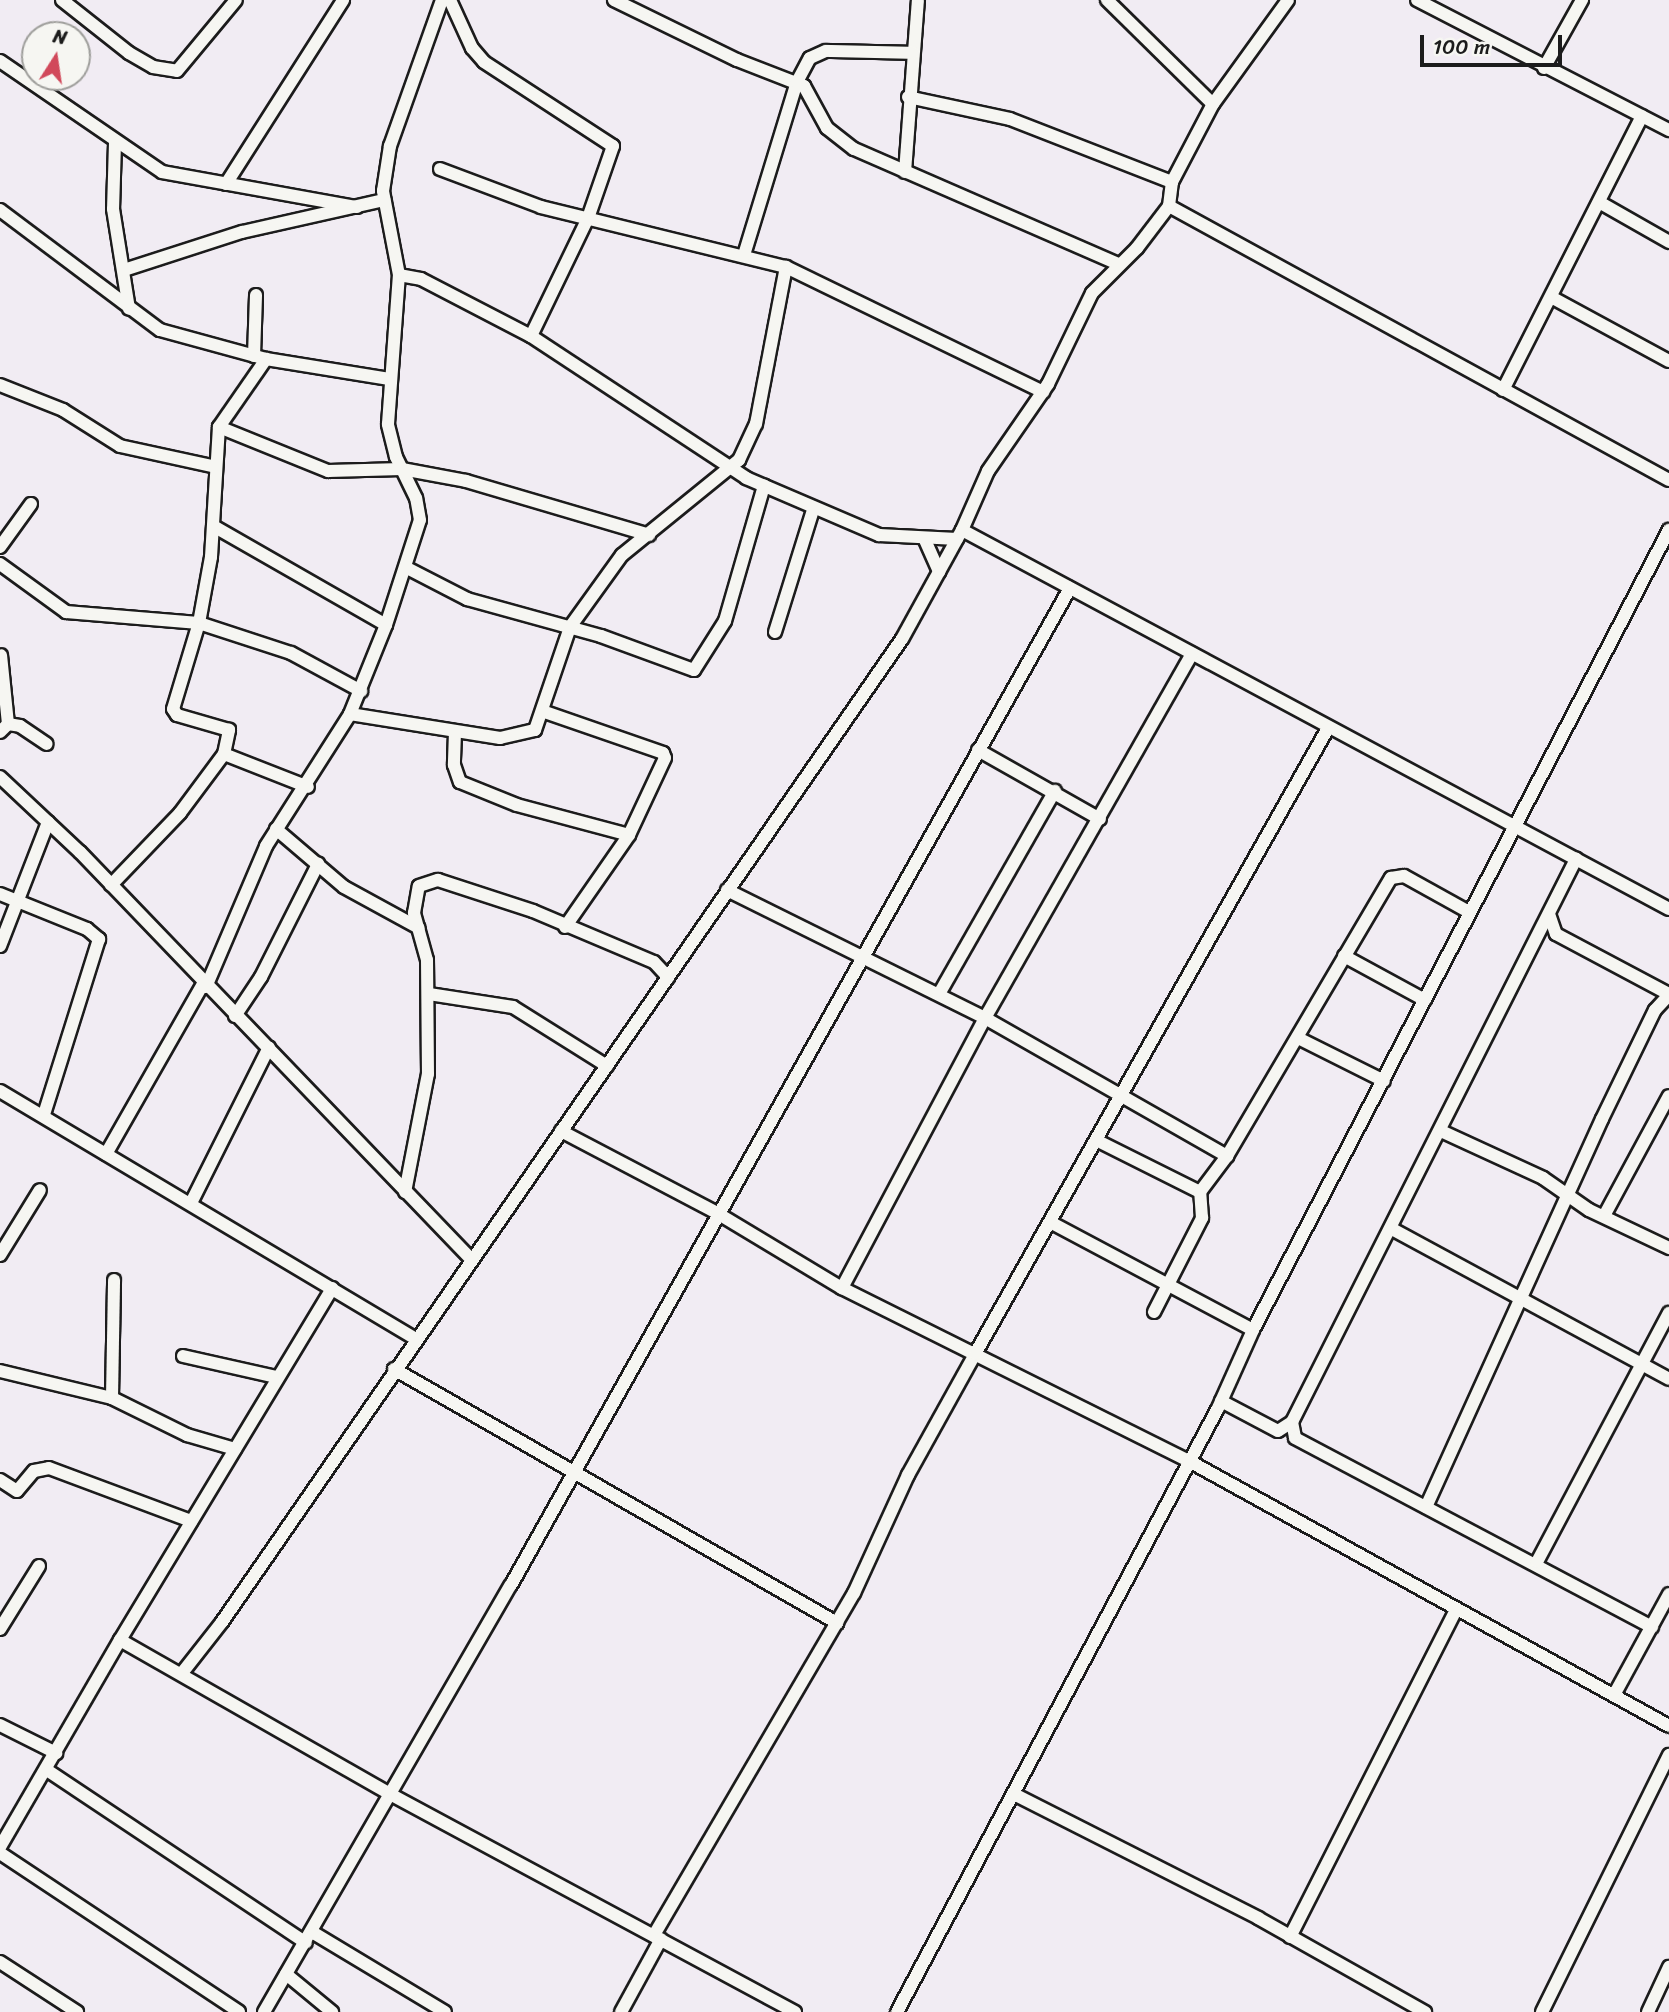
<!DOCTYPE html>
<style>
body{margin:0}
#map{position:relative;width:1669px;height:2012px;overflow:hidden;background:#f1ecf3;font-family:Sriracha,sans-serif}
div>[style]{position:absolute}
.roads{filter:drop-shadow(2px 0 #1c1c1c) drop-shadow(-2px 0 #1c1c1c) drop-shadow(0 2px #1c1c1c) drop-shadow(0 -2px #1c1c1c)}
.minor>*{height:12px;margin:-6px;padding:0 6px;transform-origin:6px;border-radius:6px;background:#f6f6f2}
span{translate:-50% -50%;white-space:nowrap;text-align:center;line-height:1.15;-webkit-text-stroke:5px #f6f6f2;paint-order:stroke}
.north{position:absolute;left:21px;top:21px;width:70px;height:70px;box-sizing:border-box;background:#f6f6f2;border:2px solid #9f9f9c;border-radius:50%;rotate:12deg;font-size:19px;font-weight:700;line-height:28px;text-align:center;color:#1c1c1c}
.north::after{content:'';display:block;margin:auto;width:24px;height:32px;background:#d1495b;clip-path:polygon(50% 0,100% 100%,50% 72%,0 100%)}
.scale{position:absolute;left:1420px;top:35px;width:142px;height:32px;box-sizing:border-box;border:4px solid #1c1c1c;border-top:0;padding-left:9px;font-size:21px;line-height:24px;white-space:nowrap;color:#1c1c1c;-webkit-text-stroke:5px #f6f6f2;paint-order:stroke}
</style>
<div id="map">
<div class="roads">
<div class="minor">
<div style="left:62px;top:0;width:85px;rotate:38.3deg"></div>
<div style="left:129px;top:53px;width:28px;rotate:30deg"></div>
<div style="left:153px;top:67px;width:24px;rotate:9deg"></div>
<div style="left:177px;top:71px;width:92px;rotate:-50.3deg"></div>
<div style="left:450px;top:0;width:53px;rotate:65.4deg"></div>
<div style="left:472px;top:48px;width:18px;rotate:49deg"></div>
<div style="left:484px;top:62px;width:154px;rotate:33.1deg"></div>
<div style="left:613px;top:146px;width:76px;rotate:109.1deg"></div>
<div style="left:588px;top:218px;width:131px;rotate:115.8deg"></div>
<div style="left:614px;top:0;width:137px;rotate:26deg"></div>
<div style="left:737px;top:60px;width:72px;rotate:21.2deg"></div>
<div style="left:804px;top:86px;width:48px;rotate:61.3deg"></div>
<div style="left:827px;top:128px;width:34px;rotate:38deg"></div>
<div style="left:854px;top:149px;width:289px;rotate:23.5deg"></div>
<div style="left:1107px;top:0;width:148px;rotate:44.5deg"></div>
<div style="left:1417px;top:0;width:284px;rotate:27.3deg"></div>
<div style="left:0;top:61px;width:196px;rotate:34.4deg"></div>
<div style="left:162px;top:172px;width:198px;rotate:10.2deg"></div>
<div style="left:1544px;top:68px;width:78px;rotate:-60.8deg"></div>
<div style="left:908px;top:97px;width:104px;rotate:12.2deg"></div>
<div style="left:1010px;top:119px;width:174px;rotate:21.3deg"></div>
<div style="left:115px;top:143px;width:66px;rotate:91.7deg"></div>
<div style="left:113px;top:209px;width:101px;rotate:80.9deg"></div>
<div style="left:440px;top:169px;width:108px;rotate:20.6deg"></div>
<div style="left:541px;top:207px;width:252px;rotate:13.8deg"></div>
<div style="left:786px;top:267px;width:286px;rotate:25.9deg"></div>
<div style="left:905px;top:172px;width:172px;rotate:-85.7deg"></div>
<div style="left:226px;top:184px;width:218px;rotate:-57.5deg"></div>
<div style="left:1599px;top:202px;width:81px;rotate:29.7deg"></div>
<div style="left:1169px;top:206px;width:570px;rotate:28.72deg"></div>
<div style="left:0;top:210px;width:200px;rotate:36.9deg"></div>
<div style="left:160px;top:330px;width:110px;rotate:15.3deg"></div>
<div style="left:266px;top:359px;width:125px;rotate:9.2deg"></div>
<div style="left:744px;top:255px;width:181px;rotate:-73deg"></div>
<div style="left:797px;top:82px;width:27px;rotate:-62deg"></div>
<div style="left:810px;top:58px;width:17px;rotate:-24deg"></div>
<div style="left:826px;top:51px;width:87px;rotate:1.3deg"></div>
<div style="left:124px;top:270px;width:124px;rotate:-17.9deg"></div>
<div style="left:242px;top:232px;width:146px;rotate:-12.7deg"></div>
<div style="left:399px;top:275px;width:22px;rotate:10deg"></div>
<div style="left:421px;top:279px;width:124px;rotate:27.4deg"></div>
<div style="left:531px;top:336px;width:258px;rotate:33.4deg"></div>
<div style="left:746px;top:478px;width:145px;rotate:23.2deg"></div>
<div style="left:879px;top:535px;width:78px;rotate:2.9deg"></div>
<div style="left:1551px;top:297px;width:134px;rotate:28.5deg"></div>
<div style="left:254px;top:356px;width:61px;rotate:-88.1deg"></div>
<div style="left:0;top:385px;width:68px;rotate:21.6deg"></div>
<div style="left:63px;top:410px;width:67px;rotate:32.3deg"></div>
<div style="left:120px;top:446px;width:98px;rotate:12.3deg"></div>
<div style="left:1503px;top:390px;width:307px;rotate:-63.1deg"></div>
<div style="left:219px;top:427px;width:118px;rotate:22deg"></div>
<div style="left:328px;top:471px;width:74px;rotate:-1.5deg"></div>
<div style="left:402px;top:469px;width:65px;rotate:10.6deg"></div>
<div style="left:466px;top:481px;width:191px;rotate:16.4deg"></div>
<div style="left:215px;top:527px;width:197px;rotate:29.8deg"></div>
<div style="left:962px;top:530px;width:802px;rotate:28.19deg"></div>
<div style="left:925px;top:540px;width:35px;rotate:66deg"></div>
<div style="left:0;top:547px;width:53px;rotate:-54.2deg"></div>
<div style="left:0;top:564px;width:82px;rotate:36deg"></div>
<div style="left:66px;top:612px;width:133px;rotate:4.7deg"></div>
<div style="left:199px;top:623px;width:97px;rotate:18.1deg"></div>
<div style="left:291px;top:653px;width:80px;rotate:28.5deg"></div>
<div style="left:407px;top:568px;width:68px;rotate:27.3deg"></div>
<div style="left:467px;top:599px;width:139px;rotate:15.4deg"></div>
<div style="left:601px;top:636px;width:99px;rotate:20.1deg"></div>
<div style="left:694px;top:670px;width:58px;rotate:-57.7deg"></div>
<div style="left:725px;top:621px;width:141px;rotate:-73.9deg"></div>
<div style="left:775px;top:632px;width:128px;rotate:-72.7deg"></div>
<div style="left:542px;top:711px;width:128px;rotate:19.1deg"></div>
<div style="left:663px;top:753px;width:5px;rotate:68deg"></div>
<div style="left:665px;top:758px;width:85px;rotate:115.1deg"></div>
<div style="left:629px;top:835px;width:112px;rotate:124.8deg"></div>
<div style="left:350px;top:714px;width:152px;rotate:9.1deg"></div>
<div style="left:500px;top:738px;width:36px;rotate:-13deg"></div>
<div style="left:535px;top:730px;width:109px;rotate:-71.2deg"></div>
<div style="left:570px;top:627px;width:89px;rotate:-54.2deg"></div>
<div style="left:622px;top:555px;width:151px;rotate:-39.1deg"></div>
<div style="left:739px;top:460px;width:40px;rotate:-65deg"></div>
<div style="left:756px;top:424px;width:160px;rotate:-79.2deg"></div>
<div style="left:8px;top:724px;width:12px;rotate:9deg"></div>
<div style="left:20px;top:726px;width:32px;rotate:34deg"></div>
<div style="left:0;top:732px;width:11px;rotate:-45deg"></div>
<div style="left:8px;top:724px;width:69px;rotate:-95.8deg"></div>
<div style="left:455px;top:732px;width:33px;rotate:92deg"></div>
<div style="left:454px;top:765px;width:18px;rotate:71deg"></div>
<div style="left:460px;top:782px;width:61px;rotate:22deg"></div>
<div style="left:517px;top:805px;width:116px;rotate:15deg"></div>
<div style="left:978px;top:750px;width:140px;rotate:29.5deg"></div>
<div style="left:224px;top:754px;width:90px;rotate:21.4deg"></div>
<div style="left:0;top:777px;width:110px;rotate:43.2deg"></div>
<div style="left:80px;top:852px;width:564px;rotate:46.15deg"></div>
<div style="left:276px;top:829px;width:89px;rotate:40.5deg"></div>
<div style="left:344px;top:887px;width:85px;rotate:28.7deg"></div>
<div style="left:111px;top:885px;width:100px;rotate:-46.2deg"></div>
<div style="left:180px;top:813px;width:74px;rotate:-53.3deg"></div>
<div style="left:224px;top:754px;width:25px;rotate:-78deg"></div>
<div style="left:229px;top:730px;width:54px;rotate:-163.9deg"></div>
<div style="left:177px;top:715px;width:7px;rotate:-124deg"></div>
<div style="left:173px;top:709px;width:90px;rotate:-73.2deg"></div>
<div style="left:199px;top:623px;width:67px;rotate:-79.7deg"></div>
<div style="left:211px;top:557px;width:130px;rotate:-86.5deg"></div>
<div style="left:219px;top:427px;width:83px;rotate:-55.3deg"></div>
<div style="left:727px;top:890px;width:288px;rotate:26.4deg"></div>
<div style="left:985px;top:1018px;width:279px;rotate:29.7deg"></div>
<div style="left:0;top:894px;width:94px;rotate:21.9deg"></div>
<div style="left:87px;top:929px;width:16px;rotate:40deg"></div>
<div style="left:99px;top:939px;width:184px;rotate:107.4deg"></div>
<div style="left:1549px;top:914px;width:21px;rotate:71deg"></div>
<div style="left:1556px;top:934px;width:128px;rotate:28deg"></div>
<div style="left:0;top:946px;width:133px;rotate:-68.8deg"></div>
<div style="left:1344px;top:956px;width:92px;rotate:28.5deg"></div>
<div style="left:206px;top:987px;width:153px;rotate:-66.9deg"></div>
<div style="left:266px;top:846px;width:156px;rotate:-57.5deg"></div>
<div style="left:350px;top:714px;width:96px;rotate:-68deg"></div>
<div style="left:386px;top:625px;width:110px;rotate:-72.1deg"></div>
<div style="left:420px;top:520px;width:22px;rotate:-100deg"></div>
<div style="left:416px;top:498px;width:46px;rotate:-116deg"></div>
<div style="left:396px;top:457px;width:34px;rotate:-104deg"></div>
<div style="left:388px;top:424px;width:149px;rotate:-85.8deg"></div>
<div style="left:399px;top:275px;width:86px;rotate:-100.8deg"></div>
<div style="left:383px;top:191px;width:46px;rotate:-81.2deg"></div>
<div style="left:390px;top:146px;width:155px;rotate:-70.4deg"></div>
<div style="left:429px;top:994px;width:85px;rotate:8.8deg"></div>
<div style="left:513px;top:1007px;width:111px;rotate:32.1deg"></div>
<div style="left:939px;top:994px;width:234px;rotate:-60.3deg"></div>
<div style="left:235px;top:1016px;width:47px;rotate:-56.3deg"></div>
<div style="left:261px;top:977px;width:127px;rotate:-63.2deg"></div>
<div style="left:1298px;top:1038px;width:96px;rotate:26.6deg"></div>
<div style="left:0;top:1091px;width:482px;rotate:30.8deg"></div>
<div style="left:561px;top:1131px;width:176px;rotate:27.7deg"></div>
<div style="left:717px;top:1213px;width:146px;rotate:31deg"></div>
<div style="left:842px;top:1288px;width:388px;rotate:26.5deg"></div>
<div style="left:1189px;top:1461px;width:548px;rotate:28.9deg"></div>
<div style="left:1441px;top:1131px;width:112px;rotate:24.7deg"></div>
<div style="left:1543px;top:1178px;width:56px;rotate:34.8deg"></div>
<div style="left:1589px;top:1210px;width:89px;rotate:25.4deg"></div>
<div style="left:1096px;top:1140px;width:116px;rotate:26.6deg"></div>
<div style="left:106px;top:1154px;width:196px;rotate:-60.3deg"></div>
<div style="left:405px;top:1192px;width:120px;rotate:-79deg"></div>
<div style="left:428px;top:1074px;width:114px;rotate:-90.5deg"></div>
<div style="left:427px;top:960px;width:49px;rotate:-105.5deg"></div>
<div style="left:414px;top:913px;width:27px;rotate:-80deg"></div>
<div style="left:419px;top:886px;width:20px;rotate:-18deg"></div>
<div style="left:438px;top:880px;width:100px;rotate:18.1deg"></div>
<div style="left:533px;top:911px;width:131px;rotate:22.9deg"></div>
<div style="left:654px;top:962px;width:21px;rotate:47deg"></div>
<div style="left:191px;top:1203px;width:174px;rotate:-63.4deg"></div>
<div style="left:1604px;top:1216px;width:136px;rotate:-61.6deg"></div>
<div style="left:1050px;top:1222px;width:230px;rotate:28deg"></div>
<div style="left:1392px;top:1229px;width:315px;rotate:28.4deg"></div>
<div style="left:0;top:1255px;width:76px;rotate:-58.4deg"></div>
<div style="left:842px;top:1288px;width:306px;rotate:-62.1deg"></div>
<div style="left:985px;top:1018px;width:419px;rotate:-60.4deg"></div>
<div style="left:1154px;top:1312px;width:106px;rotate:-62.9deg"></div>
<div style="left:1202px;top:1218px;width:26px;rotate:-94deg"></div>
<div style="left:1200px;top:1192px;width:45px;rotate:-53.1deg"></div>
<div style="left:1227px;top:1156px;width:323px;rotate:-59.5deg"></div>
<div style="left:1391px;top:878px;width:13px;rotate:-9deg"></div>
<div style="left:1404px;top:876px;width:74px;rotate:29deg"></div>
<div style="left:183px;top:1356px;width:95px;rotate:12.7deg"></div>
<div style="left:394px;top:1369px;width:511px;rotate:29.83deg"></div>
<div style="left:0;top:1371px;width:115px;rotate:13.6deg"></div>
<div style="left:112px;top:1398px;width:84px;rotate:26.3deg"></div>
<div style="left:187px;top:1435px;width:50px;rotate:16.3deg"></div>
<div style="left:112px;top:1398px;width:118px;rotate:-89deg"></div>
<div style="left:1221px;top:1401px;width:64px;rotate:27.8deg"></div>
<div style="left:1278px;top:1431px;width:17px;rotate:-33deg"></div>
<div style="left:1292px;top:1422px;width:16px;rotate:79deg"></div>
<div style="left:1295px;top:1438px;width:404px;rotate:27.9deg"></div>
<div style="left:1292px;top:1422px;width:631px;rotate:-63.23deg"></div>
<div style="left:0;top:1480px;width:20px;rotate:33deg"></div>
<div style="left:17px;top:1491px;width:26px;rotate:-50deg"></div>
<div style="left:34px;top:1471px;width:15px;rotate:-11deg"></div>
<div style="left:49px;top:1468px;width:152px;rotate:20.5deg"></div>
<div style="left:1426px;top:1507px;width:426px;rotate:-65.6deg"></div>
<div style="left:1602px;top:1119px;width:121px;rotate:-64.1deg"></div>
<div style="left:1655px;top:1010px;width:21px;rotate:-47deg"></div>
<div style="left:1537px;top:1562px;width:282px;rotate:-62.1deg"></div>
<div style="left:0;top:1629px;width:74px;rotate:-58.2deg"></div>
<div style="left:120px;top:1640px;width:411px;rotate:-58.9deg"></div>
<div style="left:182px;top:1673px;width:65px;rotate:-51.9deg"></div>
<div style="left:222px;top:1622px;width:1195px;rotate:-55.33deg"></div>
<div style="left:902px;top:639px;width:124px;rotate:-61.2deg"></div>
<div style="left:962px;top:530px;width:64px;rotate:-66.2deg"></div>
<div style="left:988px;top:471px;width:106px;rotate:-55.4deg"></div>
<div style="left:1048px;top:384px;width:101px;rotate:-64.2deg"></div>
<div style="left:1092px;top:293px;width:64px;rotate:-45deg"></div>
<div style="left:1137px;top:248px;width:53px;rotate:-52.7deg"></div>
<div style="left:1169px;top:206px;width:24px;rotate:-83deg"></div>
<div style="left:1172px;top:182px;width:88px;rotate:-62.3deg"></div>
<div style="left:1213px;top:104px;width:128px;rotate:-54.2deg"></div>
<div style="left:1614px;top:1695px;width:115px;rotate:-61.4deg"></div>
<div style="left:0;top:1725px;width:63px;rotate:26.6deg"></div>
<div style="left:47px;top:1770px;width:311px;rotate:33.7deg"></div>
<div style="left:1014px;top:1794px;width:274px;rotate:26.9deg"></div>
<div style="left:1258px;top:1918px;width:192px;rotate:29.4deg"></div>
<div style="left:0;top:1847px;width:239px;rotate:-59.9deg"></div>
<div style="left:120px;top:1640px;width:311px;rotate:29.7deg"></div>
<div style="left:390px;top:1794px;width:460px;rotate:28.3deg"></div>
<div style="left:0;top:1853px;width:287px;rotate:33.6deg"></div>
<div style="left:312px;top:1932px;width:155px;rotate:31deg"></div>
<div style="left:654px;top:1935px;width:396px;rotate:-59.7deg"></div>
<div style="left:854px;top:1593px;width:130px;rotate:-65.4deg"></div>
<div style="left:908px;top:1475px;width:138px;rotate:-61deg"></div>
<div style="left:975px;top:1354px;width:719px;rotate:-60.58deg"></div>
<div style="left:1290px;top:1937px;width:367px;rotate:-63.1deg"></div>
<div style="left:0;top:1962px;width:92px;rotate:33deg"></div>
<div style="left:286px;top:1974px;width:60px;rotate:39.6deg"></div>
<div style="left:264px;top:2012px;width:493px;rotate:-60deg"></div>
<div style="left:511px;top:1585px;width:1143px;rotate:-60.72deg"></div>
<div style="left:621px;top:2012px;width:83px;rotate:-61.3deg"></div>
<div style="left:897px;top:2012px;width:684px;rotate:-62.01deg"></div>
<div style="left:1218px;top:1408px;width:85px;rotate:-65.8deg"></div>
<div style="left:1253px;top:1330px;width:902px;rotate:-62.53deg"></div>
<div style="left:1542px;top:2012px;width:287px;rotate:-63.7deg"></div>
<div style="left:1648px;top:2012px;width:50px;rotate:-65deg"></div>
</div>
</div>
<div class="north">N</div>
<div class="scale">100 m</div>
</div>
